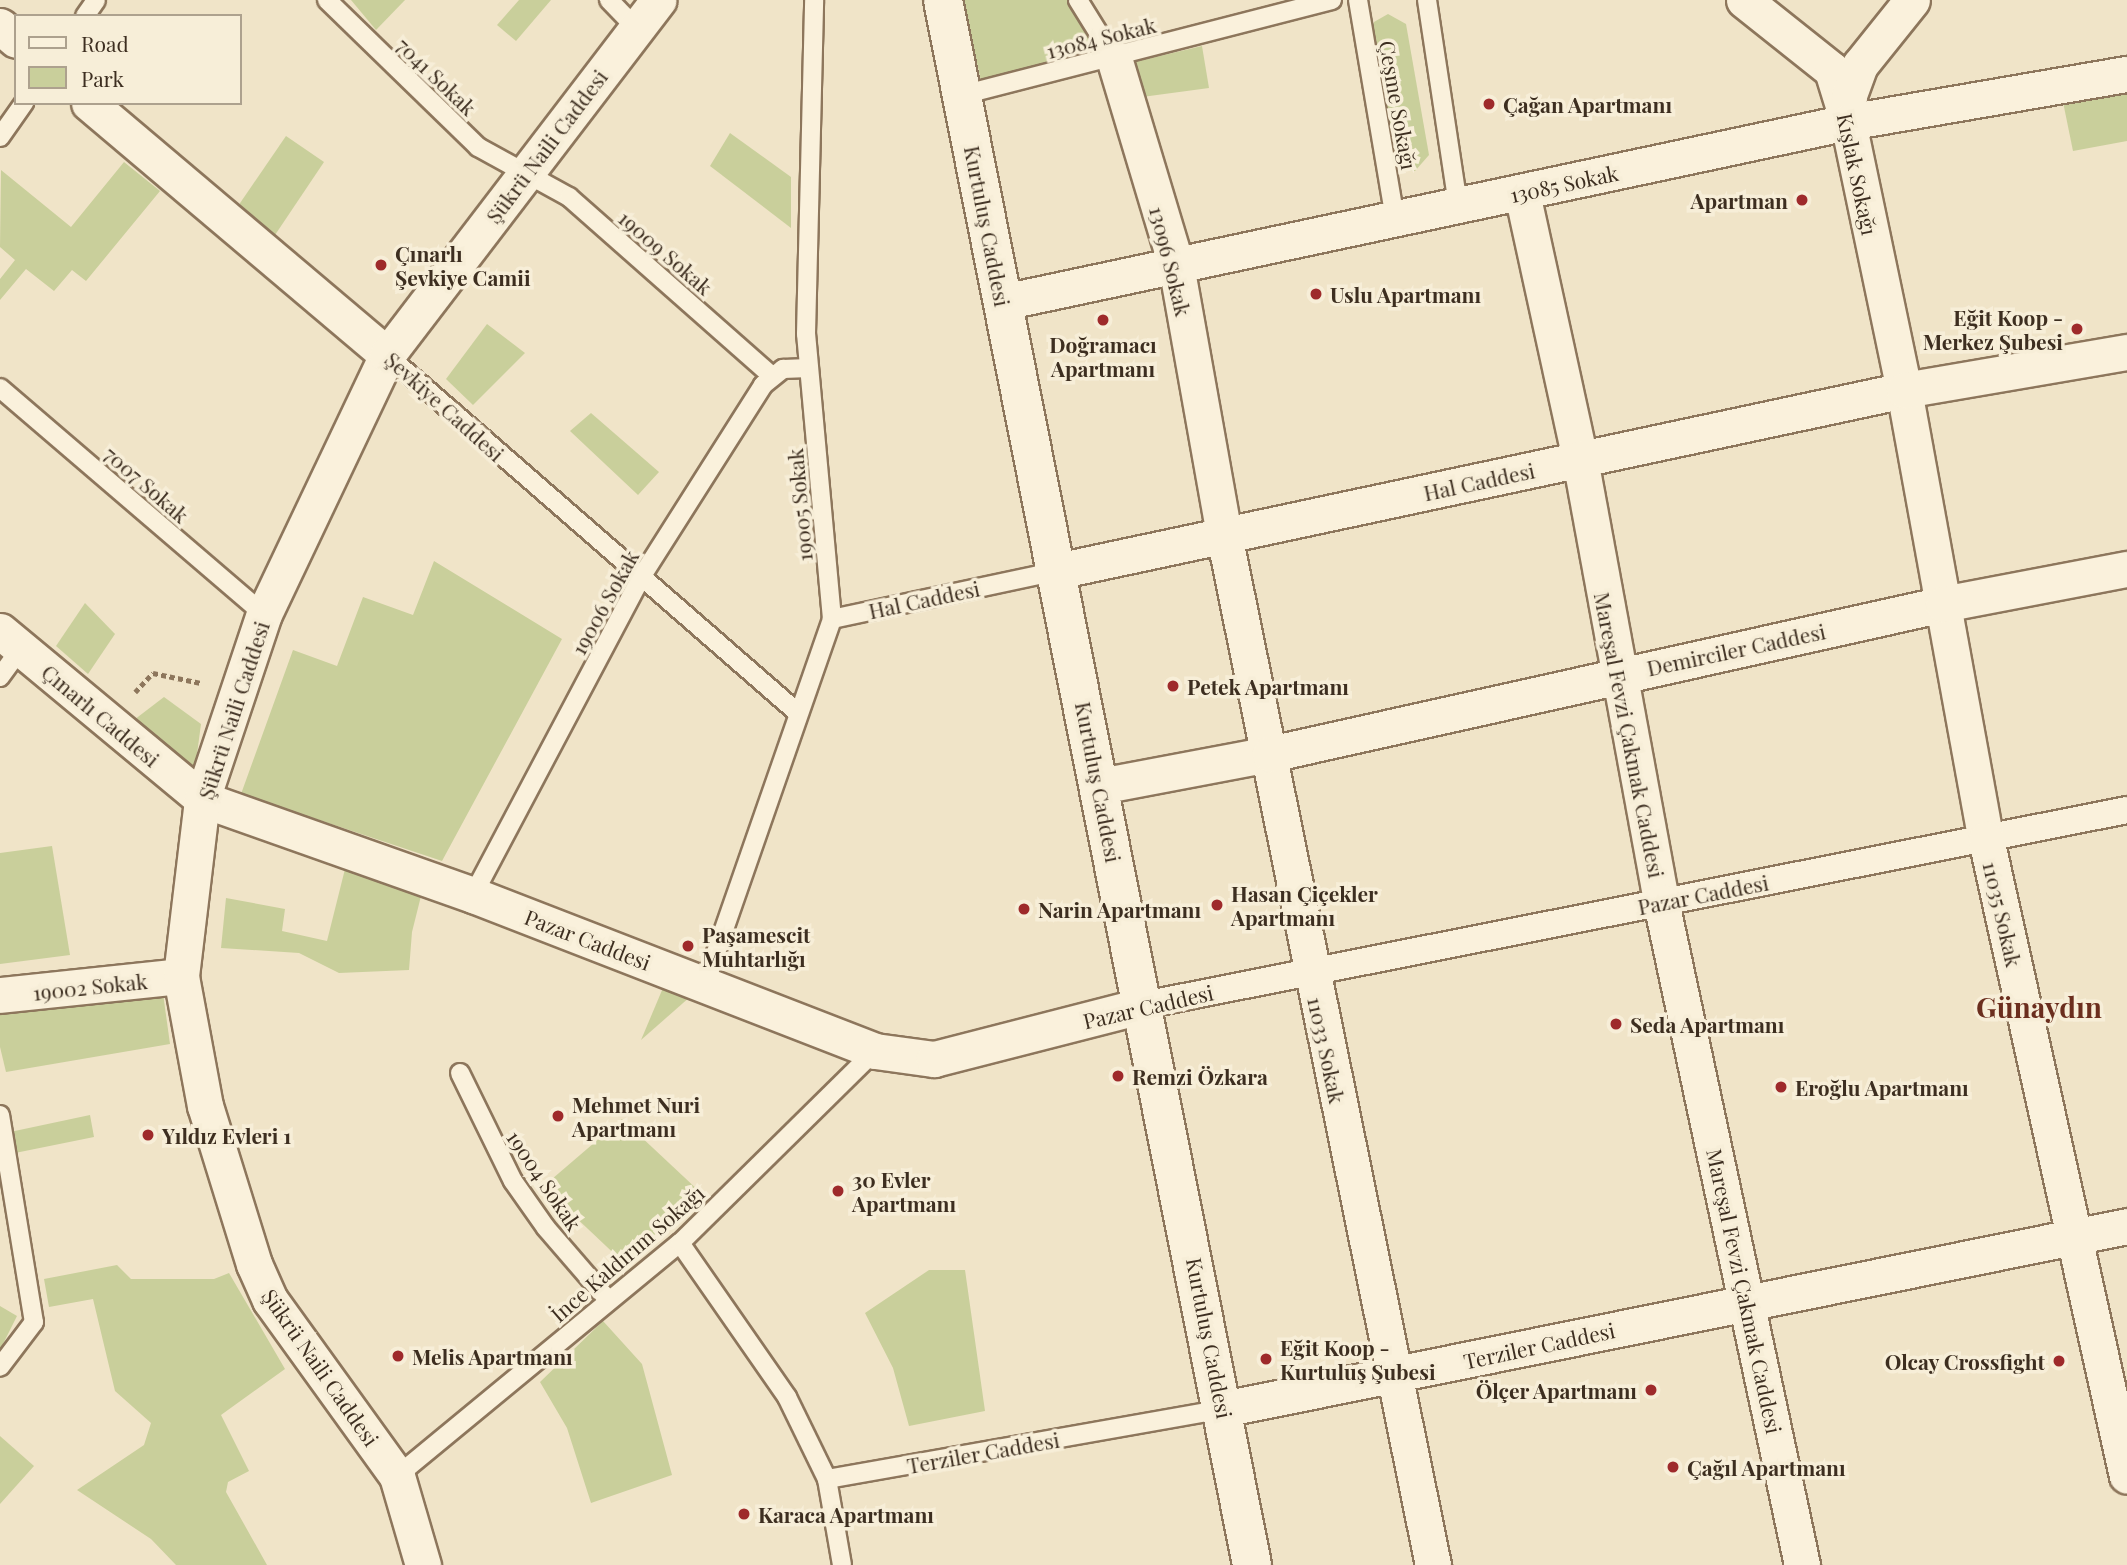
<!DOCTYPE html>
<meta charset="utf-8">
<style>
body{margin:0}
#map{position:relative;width:2127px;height:1565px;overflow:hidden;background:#f0e4c8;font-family:"Playfair Display",serif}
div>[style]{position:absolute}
.green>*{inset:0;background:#c9cf9b}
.path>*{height:4.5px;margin-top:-2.25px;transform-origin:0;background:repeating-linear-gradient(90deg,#8d765c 0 5px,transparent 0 8.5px)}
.roads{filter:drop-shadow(2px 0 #8d765c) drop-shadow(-2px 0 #8d765c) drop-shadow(0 2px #8d765c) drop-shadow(0 -2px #8d765c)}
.service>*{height:18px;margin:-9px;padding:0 9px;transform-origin:9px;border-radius:9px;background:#faf1dc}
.pedestrian>*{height:26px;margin:-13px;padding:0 13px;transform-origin:13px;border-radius:13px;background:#faf1dc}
.minor>*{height:35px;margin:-17.5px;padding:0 17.5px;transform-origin:17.5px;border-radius:17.5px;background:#faf1dc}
.secondary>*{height:38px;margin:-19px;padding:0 19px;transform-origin:19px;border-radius:19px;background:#faf1dc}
.dots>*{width:19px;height:19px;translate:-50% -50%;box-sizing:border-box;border:4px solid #f7eed8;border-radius:50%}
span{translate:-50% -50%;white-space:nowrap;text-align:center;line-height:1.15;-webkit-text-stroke:7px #f7eed8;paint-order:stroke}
.street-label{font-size:21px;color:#3d2e20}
.poi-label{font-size:21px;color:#3d2e20;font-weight:700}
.left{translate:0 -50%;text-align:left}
.right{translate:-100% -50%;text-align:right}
.district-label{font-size:28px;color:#6b2e1e;font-weight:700}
.legend{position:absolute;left:14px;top:14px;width:228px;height:91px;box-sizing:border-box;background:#f7eed8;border:2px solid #ada18e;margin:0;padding:9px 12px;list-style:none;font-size:21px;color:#3d2e20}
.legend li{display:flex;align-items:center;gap:14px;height:35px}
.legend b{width:35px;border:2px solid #ada18e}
</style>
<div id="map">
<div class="green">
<div style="clip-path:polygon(351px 0,405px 0,376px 30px)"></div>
<div style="clip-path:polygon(519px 0,551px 0,516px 41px,497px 25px)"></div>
<div style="clip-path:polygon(963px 0,1068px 0,1101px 54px,981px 81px)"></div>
<div style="clip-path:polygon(1388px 14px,1406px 24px,1429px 155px,1415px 171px,1399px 168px,1394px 161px,1371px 30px,1374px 22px)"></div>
<div style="clip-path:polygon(1202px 46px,1209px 88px,1142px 97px,1130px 63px)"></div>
<div style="clip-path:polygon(2127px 90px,2127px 141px,2073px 151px,2063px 102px)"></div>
<div style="clip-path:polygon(730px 133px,791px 177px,791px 228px,710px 166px)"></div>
<div style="clip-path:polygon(286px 136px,324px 162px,275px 235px,236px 209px)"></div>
<div style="clip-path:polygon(124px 162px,160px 191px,86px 281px,72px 270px,54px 291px,26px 269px,0 300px,0 279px,15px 260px,0 247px,1px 170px,71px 227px)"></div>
<div style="clip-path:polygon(487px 324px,525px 353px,473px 405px,446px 379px)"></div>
<div style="clip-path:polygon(591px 413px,659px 472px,638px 495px,570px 431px)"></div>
<div style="clip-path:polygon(434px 561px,562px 639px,442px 861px,241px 794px,293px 650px,337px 666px,363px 597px,413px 615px)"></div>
<div style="clip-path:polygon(85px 603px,115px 634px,88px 674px,56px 646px)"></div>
<div style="clip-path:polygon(164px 697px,201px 724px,195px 769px,130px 723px)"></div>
<div style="clip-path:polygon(52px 846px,70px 955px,0 964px,0 853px)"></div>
<div style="clip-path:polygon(347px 861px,424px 884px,412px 932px,409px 970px,339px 973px,299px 953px,221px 948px,226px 898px,285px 909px,282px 931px,327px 941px)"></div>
<div style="clip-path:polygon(668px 976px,699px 989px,641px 1040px)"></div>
<div style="clip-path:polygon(162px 986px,170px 1044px,6px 1072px,0 1047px,0 1002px)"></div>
<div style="clip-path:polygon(90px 1115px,94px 1137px,15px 1153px,10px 1132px)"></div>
<div style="clip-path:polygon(622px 1119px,700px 1192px,624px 1263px,570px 1212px,552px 1179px)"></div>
<div style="clip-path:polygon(117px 1265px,131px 1279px,214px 1279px,229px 1273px,285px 1369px,221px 1415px,249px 1471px,228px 1482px,226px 1492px,267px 1565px,176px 1565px,151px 1539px,77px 1490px,144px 1445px,151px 1423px,115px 1391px,93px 1299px,49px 1307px,44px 1279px)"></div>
<div style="clip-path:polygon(929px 1270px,965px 1270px,985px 1411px,909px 1426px,893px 1368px,865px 1313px)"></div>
<div style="clip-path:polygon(0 1306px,17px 1316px,0 1350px)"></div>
<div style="clip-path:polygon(603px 1321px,642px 1364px,672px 1475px,591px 1503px,567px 1428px,540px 1382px)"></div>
<div style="clip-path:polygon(0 1436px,34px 1466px,0 1504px)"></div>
</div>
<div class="path">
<div style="left:135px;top:692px;width:26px;rotate:-47deg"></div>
<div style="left:153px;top:673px;width:49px;rotate:11.8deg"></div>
</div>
<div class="roads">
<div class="service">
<div style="left:327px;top:0;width:211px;rotate:44.2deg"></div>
<div style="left:478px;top:147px;width:104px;rotate:28.8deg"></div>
<div style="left:569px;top:197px;width:271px;rotate:41.4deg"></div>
<div style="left:609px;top:0;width:39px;rotate:46deg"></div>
<div style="left:1078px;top:0;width:68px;rotate:58.2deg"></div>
<div style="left:1358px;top:0;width:221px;rotate:80.4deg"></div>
<div style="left:1427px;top:0;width:206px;rotate:81.4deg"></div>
<div style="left:85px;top:16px;width:19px;rotate:-55deg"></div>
<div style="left:962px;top:95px;width:382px;rotate:-14.4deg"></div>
<div style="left:0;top:137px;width:42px;rotate:-54.8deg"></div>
<div style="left:387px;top:355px;width:545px;rotate:41.06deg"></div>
<div style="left:0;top:388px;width:348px;rotate:40.6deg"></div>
<div style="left:832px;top:619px;width:230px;rotate:-12deg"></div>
<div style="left:0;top:677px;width:36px;rotate:-54deg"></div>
<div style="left:473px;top:895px;width:357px;rotate:-62.1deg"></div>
<div style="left:640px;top:579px;width:230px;rotate:-57.6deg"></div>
<div style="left:763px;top:385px;width:26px;rotate:-39deg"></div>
<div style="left:783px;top:369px;width:26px;rotate:-2deg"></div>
<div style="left:705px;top:984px;width:386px;rotate:-70.8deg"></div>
<div style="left:832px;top:619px;width:286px;rotate:-95.2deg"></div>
<div style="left:806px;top:334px;width:334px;rotate:-88.6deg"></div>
<div style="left:460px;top:1073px;width:120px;rotate:63.9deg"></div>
<div style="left:513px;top:1181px;width:57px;rotate:54.9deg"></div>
<div style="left:546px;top:1228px;width:96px;rotate:49.2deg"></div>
<div style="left:0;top:1115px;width:210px;rotate:80.7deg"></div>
<div style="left:34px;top:1322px;width:56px;rotate:127.1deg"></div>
<div style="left:680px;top:1243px;width:188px;rotate:55.2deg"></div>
<div style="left:787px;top:1397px;width:91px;rotate:64deg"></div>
<div style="left:827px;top:1479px;width:87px;rotate:80.1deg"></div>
<div style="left:397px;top:1476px;width:367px;rotate:-39.5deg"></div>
<div style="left:680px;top:1243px;width:274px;rotate:-44.6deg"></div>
<div style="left:827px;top:1479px;width:402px;rotate:-10deg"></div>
</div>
<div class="pedestrian">
<div style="left:1144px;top:1005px;width:1002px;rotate:-11.22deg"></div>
</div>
<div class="minor">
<div style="left:1744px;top:0;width:112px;rotate:38.5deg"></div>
<div style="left:1832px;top:70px;width:54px;rotate:72.9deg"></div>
<div style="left:1848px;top:122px;width:274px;rotate:78.2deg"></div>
<div style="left:1904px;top:390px;width:456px;rotate:79.7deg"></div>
<div style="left:1986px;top:839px;width:652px;rotate:77.52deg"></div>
<div style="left:0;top:26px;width:21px;rotate:41deg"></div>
<div style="left:1114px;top:58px;width:216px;rotate:73.3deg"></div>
<div style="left:1176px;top:265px;width:274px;rotate:79.9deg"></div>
<div style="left:1224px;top:535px;width:1051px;rotate:78.53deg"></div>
<div style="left:89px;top:103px;width:390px;rotate:40.2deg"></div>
<div style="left:1848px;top:115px;width:20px;rotate:-87deg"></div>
<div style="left:1849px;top:95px;width:32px;rotate:-70deg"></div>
<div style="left:1860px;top:65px;width:83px;rotate:-51.3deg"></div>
<div style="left:1522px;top:193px;width:272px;rotate:77.7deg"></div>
<div style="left:1580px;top:459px;width:450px;rotate:79.6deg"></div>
<div style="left:1661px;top:902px;width:678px;rotate:77.99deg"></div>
<div style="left:1003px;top:302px;width:864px;rotate:-12.03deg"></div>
<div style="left:1848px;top:122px;width:283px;rotate:-9.8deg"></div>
<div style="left:1057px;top:571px;width:866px;rotate:-12.06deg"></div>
<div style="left:1904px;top:390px;width:226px;rotate:-9.7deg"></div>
<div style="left:0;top:631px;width:263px;rotate:39.7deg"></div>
<div style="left:202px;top:799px;width:288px;rotate:19.5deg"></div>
<div style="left:473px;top:895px;width:431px;rotate:21.2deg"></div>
<div style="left:875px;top:1051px;width:60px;rotate:7.7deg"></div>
<div style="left:934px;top:1059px;width:217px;rotate:-14.4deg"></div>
<div style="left:1100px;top:786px;width:173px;rotate:-10.7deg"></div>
<div style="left:1270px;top:754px;width:690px;rotate:-12.56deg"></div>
<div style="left:1943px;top:604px;width:187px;rotate:-10.8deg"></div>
<div style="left:0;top:995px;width:182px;rotate:-6deg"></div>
<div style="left:1223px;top:1409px;width:922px;rotate:-11.44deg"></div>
<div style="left:423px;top:1565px;width:93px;rotate:-106.3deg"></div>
<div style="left:397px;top:1476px;width:217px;rotate:-125.8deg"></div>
<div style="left:270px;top:1300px;width:39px;rotate:-114deg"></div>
<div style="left:254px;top:1264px;width:165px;rotate:-107.2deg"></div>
<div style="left:205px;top:1106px;width:132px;rotate:-100.5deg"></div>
<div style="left:181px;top:976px;width:178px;rotate:-83.2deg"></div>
<div style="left:202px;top:799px;width:195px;rotate:-71.5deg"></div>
<div style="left:264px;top:614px;width:287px;rotate:-64.6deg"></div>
<div style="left:387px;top:355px;width:447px;rotate:-52.6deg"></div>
</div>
<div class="secondary">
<div style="left:943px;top:0;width:1595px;rotate:78.83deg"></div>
</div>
</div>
<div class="dots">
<div style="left:1489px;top:104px;background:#9e2a2b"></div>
<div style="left:1802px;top:200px;background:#9e2a2b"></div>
<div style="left:381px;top:265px;background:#9e2a2b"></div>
<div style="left:1316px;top:294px;background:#9e2a2b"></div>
<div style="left:1103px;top:320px;background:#9e2a2b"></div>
<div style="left:2077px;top:329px;background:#9e2a2b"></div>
<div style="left:1173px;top:686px;background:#9e2a2b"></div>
<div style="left:1217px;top:905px;background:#9e2a2b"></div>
<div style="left:1024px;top:909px;background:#9e2a2b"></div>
<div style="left:688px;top:946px;background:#9e2a2b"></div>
<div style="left:1616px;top:1024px;background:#9e2a2b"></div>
<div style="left:1118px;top:1076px;background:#9e2a2b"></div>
<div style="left:1781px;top:1087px;background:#9e2a2b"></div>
<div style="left:558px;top:1116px;background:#9e2a2b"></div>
<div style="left:148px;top:1135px;background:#9e2a2b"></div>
<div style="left:838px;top:1191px;background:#9e2a2b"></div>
<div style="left:398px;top:1356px;background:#9e2a2b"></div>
<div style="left:1266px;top:1359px;background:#9e2a2b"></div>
<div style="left:2059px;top:1361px;background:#9e2a2b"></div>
<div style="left:1651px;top:1390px;background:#9e2a2b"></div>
<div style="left:1673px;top:1467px;background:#9e2a2b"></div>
<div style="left:744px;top:1514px;background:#9e2a2b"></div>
</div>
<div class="street-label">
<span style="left:1101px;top:37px;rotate:-14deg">13084 Sokak</span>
<span style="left:437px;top:76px;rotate:44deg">7041 Sokak</span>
<span style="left:1399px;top:105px;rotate:80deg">Çeşme Sokağı</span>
<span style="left:546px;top:146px;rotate:-53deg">Şükrü Naili Caddesi</span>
<span style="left:1858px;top:174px;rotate:78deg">Kışlak Sokağı</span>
<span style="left:1564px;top:183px;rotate:-12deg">13085 Sokak</span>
<span style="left:988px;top:226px;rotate:79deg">Kurtuluş Caddesi</span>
<span style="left:666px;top:252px;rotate:41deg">19009 Sokak</span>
<span style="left:1171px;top:261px;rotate:76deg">13096 Sokak</span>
<span style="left:445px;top:406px;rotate:42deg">Şevkiye Caddesi</span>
<span style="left:1479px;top:481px;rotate:-12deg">Hal Caddesi</span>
<span style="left:147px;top:484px;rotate:41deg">7007 Sokak</span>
<span style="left:799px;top:505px;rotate:-95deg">19005 Sokak</span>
<span style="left:924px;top:599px;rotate:-12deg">Hal Caddesi</span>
<span style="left:604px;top:602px;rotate:-61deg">19006 Sokak</span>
<span style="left:1736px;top:649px;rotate:-12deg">Demirciler Caddesi</span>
<span style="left:233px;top:710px;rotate:-72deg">Şükrü Naili Caddesi</span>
<span style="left:101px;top:715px;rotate:40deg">Çınarlı Caddesi</span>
<span style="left:1630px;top:735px;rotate:79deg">Mareşal Fevzi Çakmak Caddesi</span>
<span style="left:1099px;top:782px;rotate:79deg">Kurtuluş Caddesi</span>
<span style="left:1703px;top:894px;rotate:-11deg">Pazar Caddesi</span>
<span style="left:2003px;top:914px;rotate:77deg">11035 Sokak</span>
<span style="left:588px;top:939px;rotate:21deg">Pazar Caddesi</span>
<span style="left:90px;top:986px;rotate:-6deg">19002 Sokak</span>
<span style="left:1148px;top:1006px;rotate:-13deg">Pazar Caddesi</span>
<span style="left:1327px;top:1050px;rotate:78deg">11033 Sokak</span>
<span style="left:545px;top:1180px;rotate:56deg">19004 Sokak</span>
<span style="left:627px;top:1253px;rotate:-41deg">İnce Kaldırım Sokağı</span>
<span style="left:1745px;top:1291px;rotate:78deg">Mareşal Fevzi Çakmak Caddesi</span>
<span style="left:1210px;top:1338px;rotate:79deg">Kurtuluş Caddesi</span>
<span style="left:1539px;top:1345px;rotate:-12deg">Terziler Caddesi</span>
<span style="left:321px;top:1367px;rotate:55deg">Şükrü Naili Caddesi</span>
<span style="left:983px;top:1452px;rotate:-10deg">Terziler Caddesi</span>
</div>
<div class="poi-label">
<span class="left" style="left:1503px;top:104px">Çağan Apartmanı</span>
<span class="right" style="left:1788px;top:200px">Apartman</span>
<span class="left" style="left:395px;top:265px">Çınarlı<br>Şevkiye Camii</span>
<span class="left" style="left:1330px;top:294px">Uslu Apartmanı</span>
<span class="right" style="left:2063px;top:329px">Eğit Koop -<br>Merkez Şubesi</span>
<span style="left:1103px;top:356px">Doğramacı<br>Apartmanı</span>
<span class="left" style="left:1187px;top:686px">Petek Apartmanı</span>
<span class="left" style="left:1231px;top:905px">Hasan Çiçekler<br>Apartmanı</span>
<span class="left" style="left:1038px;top:909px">Narin Apartmanı</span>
<span class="left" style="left:702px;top:946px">Paşamescit<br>Muhtarlığı</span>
<span class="left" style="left:1630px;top:1024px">Seda Apartmanı</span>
<span class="left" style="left:1132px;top:1076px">Remzi Özkara</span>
<span class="left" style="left:1795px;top:1087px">Eroğlu Apartmanı</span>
<span class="left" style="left:572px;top:1116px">Mehmet Nuri<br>Apartmanı</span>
<span class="left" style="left:162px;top:1135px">Yıldız Evleri 1</span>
<span class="left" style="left:852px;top:1191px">30 Evler<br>Apartmanı</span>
<span class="left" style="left:1280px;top:1359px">Eğit Koop -<br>Kurtuluş Şubesi</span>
<span class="left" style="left:412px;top:1356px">Melis Apartmanı</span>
<span class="right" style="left:2045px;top:1361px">Olcay Crossfight</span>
<span class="right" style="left:1637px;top:1390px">Ölçer Apartmanı</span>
<span class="left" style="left:1687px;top:1467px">Çağıl Apartmanı</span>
<span class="left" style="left:758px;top:1514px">Karaca Apartmanı</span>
</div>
<div class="district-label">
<span style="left:2039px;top:1007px">Günaydın</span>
</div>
<ul class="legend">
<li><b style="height:9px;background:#faf1dc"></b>Road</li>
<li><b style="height:19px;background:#c9cf9b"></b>Park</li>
</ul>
</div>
